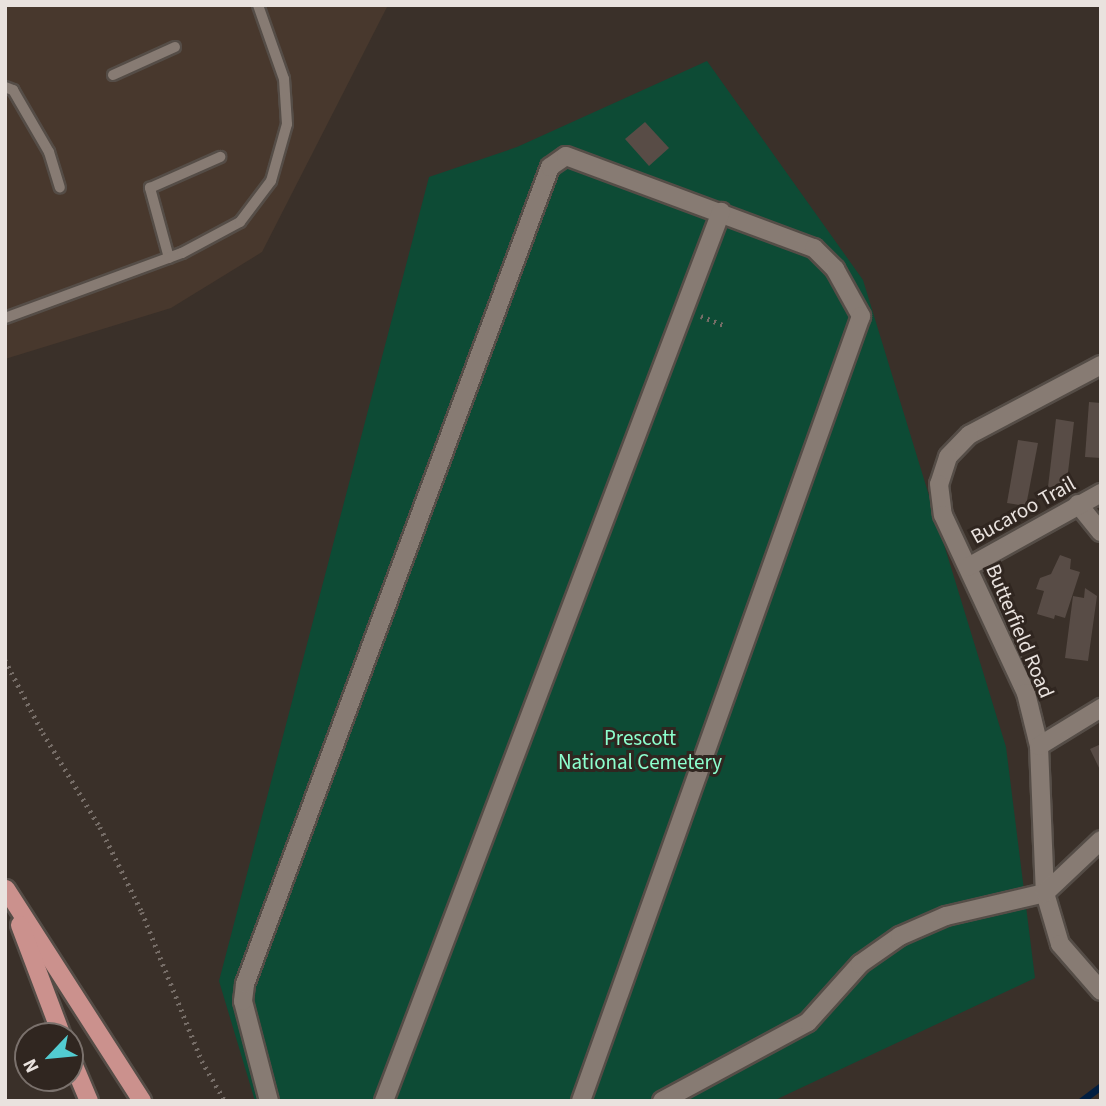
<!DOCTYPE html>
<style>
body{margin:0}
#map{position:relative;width:1106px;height:1106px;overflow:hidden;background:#3a3029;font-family:"Source Sans 3",sans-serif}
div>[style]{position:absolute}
.built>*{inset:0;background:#48382d}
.green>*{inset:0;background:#0d4b35}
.stream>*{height:7px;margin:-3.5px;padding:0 3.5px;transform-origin:3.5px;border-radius:3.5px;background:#001e41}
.building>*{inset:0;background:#584c46}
.path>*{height:4.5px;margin-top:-2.25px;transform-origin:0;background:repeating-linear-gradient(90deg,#766d67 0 2px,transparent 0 7px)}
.roads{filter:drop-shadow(2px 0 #554d47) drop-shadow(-2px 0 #554d47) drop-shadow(0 2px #554d47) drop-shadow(0 -2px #554d47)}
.service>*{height:10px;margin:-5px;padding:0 5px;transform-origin:5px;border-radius:5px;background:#877b73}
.minor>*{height:18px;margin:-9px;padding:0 9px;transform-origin:9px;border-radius:9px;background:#877b73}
.primary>*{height:18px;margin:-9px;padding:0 9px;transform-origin:9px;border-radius:9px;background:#cb918d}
span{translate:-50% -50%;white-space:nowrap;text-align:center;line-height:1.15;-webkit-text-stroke:6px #302620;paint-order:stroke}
.street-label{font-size:21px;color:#e9e2de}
.park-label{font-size:21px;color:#8cfecd}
.frame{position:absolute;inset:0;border:7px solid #e9e2de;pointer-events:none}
.north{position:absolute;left:14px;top:1022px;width:70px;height:70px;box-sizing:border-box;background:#302620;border:2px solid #7a716c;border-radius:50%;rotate:244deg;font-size:19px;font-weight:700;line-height:28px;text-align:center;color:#e9e2de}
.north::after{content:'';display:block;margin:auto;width:24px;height:32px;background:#52ccd1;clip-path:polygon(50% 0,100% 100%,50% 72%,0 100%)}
</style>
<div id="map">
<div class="built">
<div style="clip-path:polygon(5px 5px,388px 5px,262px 252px,171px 308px,5px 359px)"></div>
</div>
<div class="green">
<div style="clip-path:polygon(707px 61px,863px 280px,1006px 747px,1035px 978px,773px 1101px,255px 1101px,219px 981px,429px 177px,517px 147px)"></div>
</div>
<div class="stream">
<div style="left:1081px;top:1101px;width:25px;rotate:-37deg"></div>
</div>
<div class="building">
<div style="clip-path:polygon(645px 122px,669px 148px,649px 166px,625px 139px)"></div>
<div style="clip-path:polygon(1089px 402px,1101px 403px,1101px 458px,1085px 457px)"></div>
<div style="clip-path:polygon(1056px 419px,1074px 422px,1066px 489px,1048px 487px)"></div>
<div style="clip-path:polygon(1018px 440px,1038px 443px,1026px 506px,1007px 503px)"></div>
<div style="clip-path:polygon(1060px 555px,1071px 559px,1070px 569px,1080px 572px,1065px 618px,1055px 615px,1054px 619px,1037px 614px,1044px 591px,1036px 589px,1040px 578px,1051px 574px)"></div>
<div style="clip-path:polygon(1085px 588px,1097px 596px,1088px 661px,1065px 658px,1073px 596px,1084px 598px)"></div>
<div style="clip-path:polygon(1101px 744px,1101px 772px,1090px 749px)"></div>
</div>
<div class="path">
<div style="left:701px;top:316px;width:24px;rotate:22deg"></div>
<div style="left:5px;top:660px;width:82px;rotate:62.5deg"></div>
<div style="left:43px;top:733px;width:110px;rotate:58.8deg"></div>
<div style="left:100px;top:827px;width:95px;rotate:63.7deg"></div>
<div style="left:142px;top:912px;width:161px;rotate:68.1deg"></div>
<div style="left:202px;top:1061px;width:46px;rotate:60.1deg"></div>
</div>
<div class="roads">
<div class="service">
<div style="left:113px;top:75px;width:68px;rotate:-24.3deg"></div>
<div style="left:5px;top:87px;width:9px;rotate:21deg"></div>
<div style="left:13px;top:90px;width:72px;rotate:59.9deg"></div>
<div style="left:49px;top:152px;width:37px;rotate:73deg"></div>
<div style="left:169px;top:258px;width:73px;rotate:-105.2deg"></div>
<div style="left:150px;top:188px;width:77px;rotate:-23.9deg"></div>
<div style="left:5px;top:318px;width:189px;rotate:-20.2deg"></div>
<div style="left:182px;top:253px;width:66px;rotate:-28.1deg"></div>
<div style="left:240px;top:222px;width:51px;rotate:-52.9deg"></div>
<div style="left:271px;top:181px;width:59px;rotate:-74.3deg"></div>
<div style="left:287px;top:124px;width:45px;rotate:-93.8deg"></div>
<div style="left:284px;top:79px;width:78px;rotate:-109.4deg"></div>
</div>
<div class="minor">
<div style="left:1101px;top:365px;width:149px;rotate:152.1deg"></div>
<div style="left:969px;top:435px;width:30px;rotate:134deg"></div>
<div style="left:948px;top:457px;width:28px;rotate:108deg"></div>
<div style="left:939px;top:484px;width:31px;rotate:83deg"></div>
<div style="left:943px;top:515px;width:196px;rotate:65deg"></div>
<div style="left:1026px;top:693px;width:55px;rotate:76.2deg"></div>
<div style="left:1039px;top:746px;width:147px;rotate:87.7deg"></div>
<div style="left:1045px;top:893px;width:53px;rotate:73.6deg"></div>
<div style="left:1060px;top:944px;width:62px;rotate:48.9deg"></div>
<div style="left:1078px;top:504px;width:36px;rotate:51deg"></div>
<div style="left:968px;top:567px;width:152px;rotate:-29.1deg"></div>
<div style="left:1039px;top:746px;width:73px;rotate:-31.5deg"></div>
<div style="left:269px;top:1101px;width:103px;rotate:-104.6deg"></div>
<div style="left:243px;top:1001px;width:17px;rotate:-83deg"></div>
<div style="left:245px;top:984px;width:872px;rotate:-69.53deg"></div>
<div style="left:550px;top:167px;width:19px;rotate:-35deg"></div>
<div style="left:566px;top:156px;width:265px;rotate:20.4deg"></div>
<div style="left:814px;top:248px;width:30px;rotate:45deg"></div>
<div style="left:835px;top:269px;width:54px;rotate:61deg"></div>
<div style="left:861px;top:316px;width:833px;rotate:109.63deg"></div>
<div style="left:384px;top:1101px;width:951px;rotate:-69.24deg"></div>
<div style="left:662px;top:1101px;width:166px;rotate:-28.4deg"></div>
<div style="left:808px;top:1022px;width:78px;rotate:-48.1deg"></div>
<div style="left:860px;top:964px;width:49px;rotate:-35deg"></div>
<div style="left:900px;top:936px;width:50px;rotate:-23.5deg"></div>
<div style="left:946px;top:916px;width:102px;rotate:-13.1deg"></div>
<div style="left:1045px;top:893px;width:77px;rotate:-43.4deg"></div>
</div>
<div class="primary">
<div style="left:6px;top:889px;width:252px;rotate:57.3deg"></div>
<div style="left:20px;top:925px;width:119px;rotate:69.3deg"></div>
<div style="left:70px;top:1056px;width:49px;rotate:67.1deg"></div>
</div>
</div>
<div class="street-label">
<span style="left:1023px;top:510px;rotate:-29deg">Bucaroo Trail</span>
<span style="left:1020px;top:631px;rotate:67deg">Butterfield Road</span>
</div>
<div class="park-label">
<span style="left:640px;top:750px">Prescott<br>National Cemetery</span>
</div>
<div class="frame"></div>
<div class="north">N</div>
</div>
